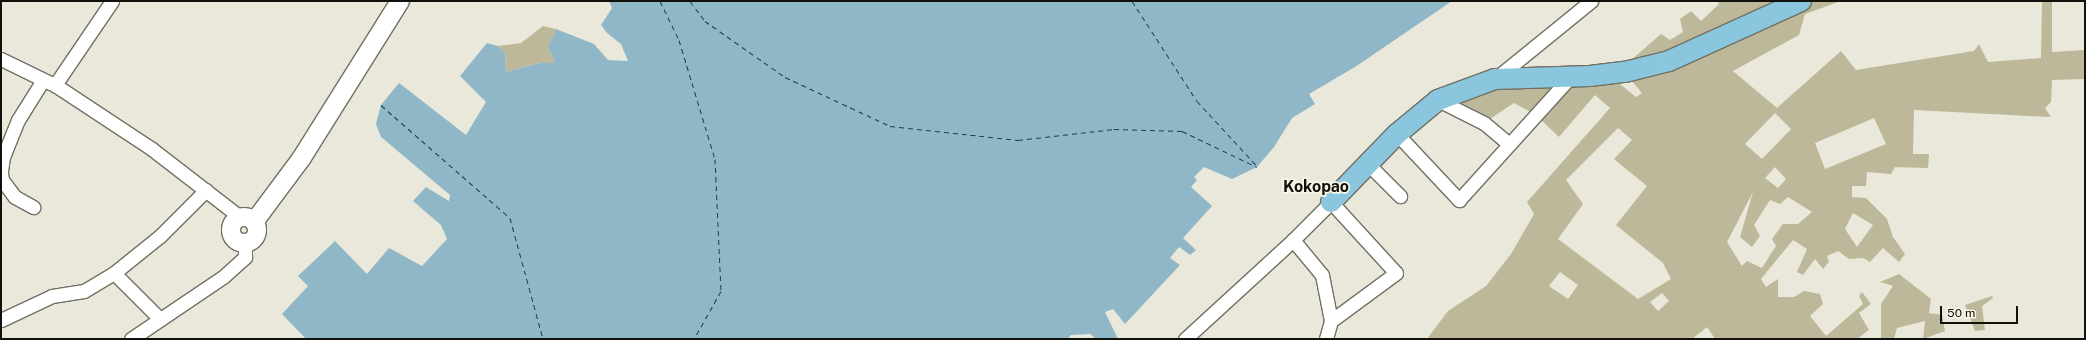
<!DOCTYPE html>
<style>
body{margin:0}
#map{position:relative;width:2086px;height:340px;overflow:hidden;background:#eae8da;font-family:"Public Sans",sans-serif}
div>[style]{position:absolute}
.green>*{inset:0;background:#bdb899}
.water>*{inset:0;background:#90b7c8}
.ferry>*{height:1px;margin-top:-0.5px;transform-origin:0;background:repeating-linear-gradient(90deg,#0d4256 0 5px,transparent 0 9px)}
.roads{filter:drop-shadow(1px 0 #727063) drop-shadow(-1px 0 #727063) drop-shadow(0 1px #727063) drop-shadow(0 -1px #727063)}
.street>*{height:13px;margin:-6.5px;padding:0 6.5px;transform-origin:6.5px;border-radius:6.5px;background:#fff}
.secondary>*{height:18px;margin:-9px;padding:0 9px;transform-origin:9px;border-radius:9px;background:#fff}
.secondary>.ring{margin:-9px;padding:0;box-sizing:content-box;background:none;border:18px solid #fff;border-radius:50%}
.primary>*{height:20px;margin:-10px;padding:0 10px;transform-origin:10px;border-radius:10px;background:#8ac7df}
span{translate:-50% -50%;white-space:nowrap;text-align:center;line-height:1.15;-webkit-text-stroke:3.5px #f8f5e7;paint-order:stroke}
.quarter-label{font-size:16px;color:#11100b;font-weight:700}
.frame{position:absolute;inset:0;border:2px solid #11100b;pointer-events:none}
.scale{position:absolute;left:1940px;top:306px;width:78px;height:18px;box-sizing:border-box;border:2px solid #11100b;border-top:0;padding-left:5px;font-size:12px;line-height:14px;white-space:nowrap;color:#11100b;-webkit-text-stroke:3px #f8f5e7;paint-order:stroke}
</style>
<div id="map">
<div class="green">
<div style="clip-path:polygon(evenodd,1717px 1px,1841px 1px,1805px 14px,1799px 35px,1733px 71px,1777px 108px,1841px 51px,1856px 70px,1974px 51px,1979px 44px,1988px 62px,2041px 58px,2042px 1px,2052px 1px,2052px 52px,2085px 50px,2085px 79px,2052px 80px,2051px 102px,2045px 108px,2051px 117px,1914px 110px,1913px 154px,1929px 154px,1928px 168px,1895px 167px,1891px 174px,1867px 172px,1866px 186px,1852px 186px,1852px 197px,1866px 198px,1887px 219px,1893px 237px,1905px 254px,1899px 262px,1883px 248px,1870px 262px,1863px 258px,1849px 259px,1838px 251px,1827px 256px,1829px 262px,1823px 269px,1815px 259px,1803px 275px,1797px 272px,1807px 249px,1793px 240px,1761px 279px,1766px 287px,1778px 279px,1778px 297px,1794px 297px,1804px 291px,1820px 294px,1823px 304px,1810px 316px,1826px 336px,1863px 304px,1859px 296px,1862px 292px,1871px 304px,1859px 313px,1869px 330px,1857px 339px,1715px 339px,1707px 327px,1692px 339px,1427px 339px,1448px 311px,1486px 286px,1511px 254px,1534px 214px,1527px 202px,1610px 108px,1595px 95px,1559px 137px,1536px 115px,1514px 103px,1484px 123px,1438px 100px,1572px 67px,1630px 61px,1661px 34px,1670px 40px,1683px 32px,1680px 19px,1691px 11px,1701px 21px,1719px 4px,1717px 1px,1631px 80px,1642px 93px,1636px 97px,1617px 82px,1631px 80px,1717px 1px,1775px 113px,1791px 129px,1762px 159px,1745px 144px,1775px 113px,1717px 1px,1874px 118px,1886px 144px,1825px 169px,1815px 143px,1874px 118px,1717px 1px,1618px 128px,1632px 140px,1614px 159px,1647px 186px,1616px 225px,1663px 263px,1671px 279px,1638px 299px,1558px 239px,1583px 204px,1566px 180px,1618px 128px,1717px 1px,1775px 167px,1786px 179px,1778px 188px,1765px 178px,1775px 167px,1717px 1px,1753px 192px,1740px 237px,1752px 247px,1760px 236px,1754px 225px,1770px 200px,1780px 204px,1788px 197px,1812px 212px,1798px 224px,1783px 224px,1772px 239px,1776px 246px,1762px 268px,1747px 261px,1742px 266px,1727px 242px,1753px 192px,1717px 1px,1853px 213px,1873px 225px,1857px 247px,1845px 229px,1853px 213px,1717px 1px,1560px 272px,1578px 285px,1568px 299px,1549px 286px,1560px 272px,1717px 1px,1662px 293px,1669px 301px,1658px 311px,1650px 302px,1662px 293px)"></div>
<div style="clip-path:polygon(543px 26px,556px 29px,548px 47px,555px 63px,539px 63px,506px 72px,505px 53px,498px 46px,521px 43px)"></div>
<div style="clip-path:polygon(1899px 274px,1931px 299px,1929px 313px,1942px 315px,1945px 331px,1923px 339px,1925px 321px,1897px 328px,1894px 339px,1881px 339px,1881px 304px,1893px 286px,1880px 282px)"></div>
<div style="clip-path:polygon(1992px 296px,1993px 298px,1982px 306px,1985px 330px,1975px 331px,1965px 305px)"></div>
</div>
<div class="water">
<div style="clip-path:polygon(609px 1px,1452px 1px,1355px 67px,1309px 94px,1315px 104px,1292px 118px,1274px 147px,1257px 167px,1232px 179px,1204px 167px,1194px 177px,1197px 180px,1191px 187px,1212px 206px,1183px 238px,1196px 250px,1190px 255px,1179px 247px,1170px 258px,1180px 265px,1125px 324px,1113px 309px,1105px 312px,1118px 339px,1096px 339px,1090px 334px,1071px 335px,1068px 339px,306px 339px,282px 314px,308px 286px,298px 276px,335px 241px,367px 274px,389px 248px,422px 266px,447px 239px,441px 225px,413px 201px,426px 187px,449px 201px,450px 195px,381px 137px,376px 124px,381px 105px,399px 83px,466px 135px,486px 102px,460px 76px,487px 43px,498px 46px,505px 53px,506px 72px,539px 63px,555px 63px,548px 47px,556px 29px,594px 44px,608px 60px,628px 61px,621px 44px,607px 33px,601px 25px,612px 8px)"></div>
</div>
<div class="ferry">
<div style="left:660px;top:1px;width:43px;rotate:64deg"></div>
<div style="left:679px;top:40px;width:124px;rotate:73.2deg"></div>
<div style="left:715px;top:159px;width:132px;rotate:87.4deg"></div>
<div style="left:721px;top:291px;width:55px;rotate:119.4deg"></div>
<div style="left:690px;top:1px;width:25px;rotate:53deg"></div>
<div style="left:705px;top:21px;width:98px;rotate:35deg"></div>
<div style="left:785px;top:77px;width:116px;rotate:25deg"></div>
<div style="left:890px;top:126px;width:129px;rotate:6.2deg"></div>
<div style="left:1018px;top:140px;width:97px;rotate:-6.5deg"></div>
<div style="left:1114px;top:129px;width:68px;rotate:1.7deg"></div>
<div style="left:1182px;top:131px;width:83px;rotate:25.6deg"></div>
<div style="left:1132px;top:1px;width:119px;rotate:57deg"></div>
<div style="left:1197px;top:101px;width:88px;rotate:47.3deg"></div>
<div style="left:381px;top:105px;width:171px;rotate:41.2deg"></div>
<div style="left:510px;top:218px;width:125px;rotate:74.7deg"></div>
</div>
<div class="roads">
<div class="street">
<div style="left:112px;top:1px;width:102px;rotate:124.2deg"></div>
<div style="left:55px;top:85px;width:116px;rotate:33.4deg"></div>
<div style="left:152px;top:149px;width:111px;rotate:37.7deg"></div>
<div style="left:1px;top:59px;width:55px;rotate:26.1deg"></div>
<div style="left:1495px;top:79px;width:124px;rotate:-39.1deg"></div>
<div style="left:1438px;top:100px;width:51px;rotate:26.6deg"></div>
<div style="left:1484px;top:123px;width:33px;rotate:40deg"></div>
<div style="left:1397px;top:134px;width:91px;rotate:46.8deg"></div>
<div style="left:1459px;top:200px;width:167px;rotate:-47.9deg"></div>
<div style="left:1367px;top:163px;width:47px;rotate:45deg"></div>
<div style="left:1px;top:171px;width:14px;rotate:-82deg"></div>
<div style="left:3px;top:157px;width:40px;rotate:-68deg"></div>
<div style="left:18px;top:120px;width:47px;rotate:-58deg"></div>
<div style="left:1px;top:173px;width:7px;rotate:82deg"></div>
<div style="left:2px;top:180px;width:21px;rotate:53deg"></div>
<div style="left:15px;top:197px;width:21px;rotate:29deg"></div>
<div style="left:1293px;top:240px;width:45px;rotate:50.4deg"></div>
<div style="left:1322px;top:275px;width:47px;rotate:78.9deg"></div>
<div style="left:114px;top:273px;width:64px;rotate:45deg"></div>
<div style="left:1px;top:320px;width:56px;rotate:-25.2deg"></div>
<div style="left:52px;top:296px;width:32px;rotate:-9deg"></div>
<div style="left:84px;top:291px;width:35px;rotate:-31deg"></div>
<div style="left:114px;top:273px;width:59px;rotate:-38.8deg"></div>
<div style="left:160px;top:236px;width:65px;rotate:-45deg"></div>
<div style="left:131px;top:339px;width:111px;rotate:-34deg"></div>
<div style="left:223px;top:277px;width:30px;rotate:-42deg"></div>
<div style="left:245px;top:257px;width:14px;rotate:-90deg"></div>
<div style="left:1185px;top:339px;width:147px;rotate:-42.5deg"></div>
<div style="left:1293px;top:240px;width:54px;rotate:-45deg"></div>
<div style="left:1331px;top:202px;width:96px;rotate:47.5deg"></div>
<div style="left:1396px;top:273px;width:81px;rotate:143.6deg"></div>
<div style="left:1331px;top:321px;width:19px;rotate:106deg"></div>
</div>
<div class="secondary">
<div class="ring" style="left:231px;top:217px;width:8px;height:8px"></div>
<div style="left:254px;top:222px;width:79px;rotate:-53.3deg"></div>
<div style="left:301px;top:159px;width:186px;rotate:-57.9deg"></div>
</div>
<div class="primary">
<div style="left:1331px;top:202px;width:95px;rotate:-45.9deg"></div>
<div style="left:1397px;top:134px;width:53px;rotate:-39.7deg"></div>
<div style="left:1438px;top:100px;width:61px;rotate:-20.2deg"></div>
<div style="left:1495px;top:79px;width:95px;rotate:-1.8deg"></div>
<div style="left:1590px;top:76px;width:35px;rotate:-7deg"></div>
<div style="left:1625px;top:72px;width:45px;rotate:-14deg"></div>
<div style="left:1669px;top:61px;width:145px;rotate:-24.4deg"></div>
</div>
</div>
<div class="quarter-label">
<span style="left:1316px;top:187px">Kokopao</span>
</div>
<div class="frame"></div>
<div class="scale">50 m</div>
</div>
